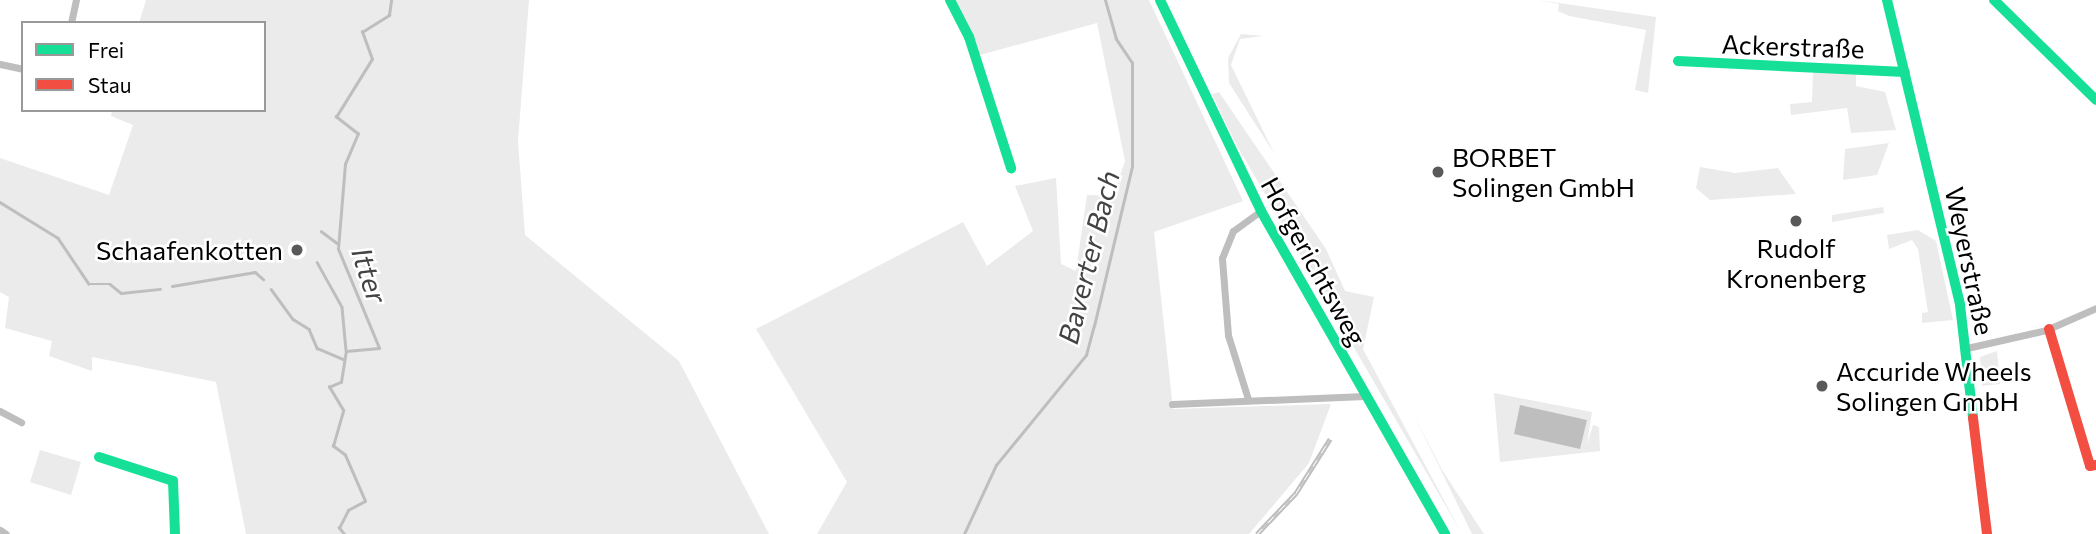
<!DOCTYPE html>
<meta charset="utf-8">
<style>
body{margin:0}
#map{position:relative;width:2096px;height:534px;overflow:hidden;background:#fff;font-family:Commissioner,sans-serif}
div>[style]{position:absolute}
.green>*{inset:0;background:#ebebeb}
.water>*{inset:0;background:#bebebe}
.stream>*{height:2.5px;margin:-1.25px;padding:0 1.25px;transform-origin:1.25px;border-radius:1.25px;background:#bebebe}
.street>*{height:7px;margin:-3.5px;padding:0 3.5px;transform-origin:3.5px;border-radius:3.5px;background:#bebebe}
.fast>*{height:10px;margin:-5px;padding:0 5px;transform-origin:5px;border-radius:5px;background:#16e098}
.jam>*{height:10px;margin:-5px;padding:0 5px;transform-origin:5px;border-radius:5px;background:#f24e42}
.rail>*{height:5px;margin-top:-2.5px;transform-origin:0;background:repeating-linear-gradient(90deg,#fff 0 8px,#bebebe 0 16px);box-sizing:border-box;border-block:2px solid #bebebe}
.dots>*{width:19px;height:19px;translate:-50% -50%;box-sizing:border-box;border:4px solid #fff;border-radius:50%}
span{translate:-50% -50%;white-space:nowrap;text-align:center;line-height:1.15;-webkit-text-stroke:5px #fff;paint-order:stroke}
.street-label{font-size:26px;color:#000}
.poi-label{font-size:26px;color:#000}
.left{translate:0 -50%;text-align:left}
.right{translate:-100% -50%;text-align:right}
.water-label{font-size:28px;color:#434343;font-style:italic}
.legend{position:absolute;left:21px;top:21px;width:245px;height:91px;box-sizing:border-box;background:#fff;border:2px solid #999;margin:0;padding:9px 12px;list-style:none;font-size:21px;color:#000}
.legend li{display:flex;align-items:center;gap:14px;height:35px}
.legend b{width:35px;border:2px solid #999}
</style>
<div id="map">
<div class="green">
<div style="clip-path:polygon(146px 0,529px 0,518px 141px,525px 235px,679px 361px,769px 534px,246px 534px,216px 382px,92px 357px,92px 371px,49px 356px,52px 341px,5px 328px,9px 297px,0 292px,0 158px,109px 195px,133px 125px,111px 116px,112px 110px,264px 110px,264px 23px,139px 23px)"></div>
<div style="clip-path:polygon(954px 0,1149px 0,1243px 201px,1154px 232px,1173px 409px,1331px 404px,1309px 463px,1249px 534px,817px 534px,847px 482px,756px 329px,963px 222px,987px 266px,1033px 231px,1015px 186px,1056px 178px,1061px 264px,1076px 271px,1087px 195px,1113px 196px,1125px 161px,1097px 23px,980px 55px)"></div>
<div style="clip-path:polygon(1538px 0,1656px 17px,1648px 93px,1635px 90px,1646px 30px,1569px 16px,1558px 11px,1559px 4px)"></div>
<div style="clip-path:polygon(1241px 34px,1263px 36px,1240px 39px,1231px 65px,1274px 153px,1229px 83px,1228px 58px)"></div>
<div style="clip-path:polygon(1813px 72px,1856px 74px,1856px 86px,1885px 92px,1896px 130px,1851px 133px,1847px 108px,1791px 115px,1790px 104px,1812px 102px)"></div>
<div style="clip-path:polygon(1219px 92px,1326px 249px,1345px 291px,1374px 297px,1363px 349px,1462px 534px,1236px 144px,1212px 94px)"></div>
<div style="clip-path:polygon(1889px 143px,1877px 175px,1843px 180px,1845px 149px)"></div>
<div style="clip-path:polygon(1700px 167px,1735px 173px,1778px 168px,1796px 194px,1710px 200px,1696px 188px)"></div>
<div style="clip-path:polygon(1883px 207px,1884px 213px,1832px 222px,1832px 215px)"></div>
<div style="clip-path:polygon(1918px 230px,1936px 241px,1953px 320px,1922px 323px,1922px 313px,1928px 312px,1918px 249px,1912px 240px,1889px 249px,1887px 235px)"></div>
<div style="clip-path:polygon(1997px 351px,2000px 384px,1982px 386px,1980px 357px)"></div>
<div style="clip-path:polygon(1494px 393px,1592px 412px,1587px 444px,1593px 425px,1599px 427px,1600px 451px,1500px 462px)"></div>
<div style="clip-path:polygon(1412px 411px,1442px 470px,1484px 534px,1472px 534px)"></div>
<div style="clip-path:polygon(40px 450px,81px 462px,71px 495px,30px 482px)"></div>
</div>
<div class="water">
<div style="clip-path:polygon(1520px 405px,1587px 420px,1580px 449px,1514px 434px)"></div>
</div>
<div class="stream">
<div style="left:0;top:202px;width:68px;rotate:31.8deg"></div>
<div style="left:58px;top:238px;width:55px;rotate:56deg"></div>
<div style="left:89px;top:284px;width:21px"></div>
<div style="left:110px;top:284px;width:14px;rotate:39deg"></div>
<div style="left:121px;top:293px;width:39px;rotate:-6deg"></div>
<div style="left:321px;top:231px;width:20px;rotate:37deg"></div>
<div style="left:317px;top:262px;width:51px;rotate:60.9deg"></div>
<div style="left:342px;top:307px;width:43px;rotate:84.7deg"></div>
<div style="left:172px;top:286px;width:84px;rotate:-9.6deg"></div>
<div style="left:255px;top:272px;width:11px;rotate:41deg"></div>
<div style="left:271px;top:289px;width:37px;rotate:54deg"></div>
<div style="left:293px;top:319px;width:19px;rotate:32deg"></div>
<div style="left:309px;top:329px;width:21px;rotate:67deg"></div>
<div style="left:317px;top:348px;width:28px;rotate:23deg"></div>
<div style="left:344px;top:534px;width:8px;rotate:-130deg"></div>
<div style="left:339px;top:528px;width:20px;rotate:-63deg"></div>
<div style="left:348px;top:510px;width:19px;rotate:-28deg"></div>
<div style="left:365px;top:501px;width:50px;rotate:-113.5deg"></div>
<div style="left:345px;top:455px;width:15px;rotate:-143deg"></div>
<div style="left:333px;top:446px;width:37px;rotate:-74deg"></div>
<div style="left:343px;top:410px;width:27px;rotate:-121deg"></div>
<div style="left:329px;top:387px;width:13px;rotate:-23deg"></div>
<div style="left:341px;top:382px;width:31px;rotate:-81deg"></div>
<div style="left:346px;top:351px;width:33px;rotate:-5deg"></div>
<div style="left:379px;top:348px;width:107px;rotate:-112.5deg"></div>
<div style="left:338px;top:249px;width:85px;rotate:-85.3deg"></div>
<div style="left:345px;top:164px;width:33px;rotate:-67deg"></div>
<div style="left:358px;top:134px;width:28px;rotate:-142deg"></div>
<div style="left:336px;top:117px;width:68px;rotate:-58.2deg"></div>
<div style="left:372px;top:59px;width:29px;rotate:-110deg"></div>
<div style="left:362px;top:32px;width:32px;rotate:-32deg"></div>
<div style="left:389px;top:15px;width:15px;rotate:-82deg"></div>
<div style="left:964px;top:534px;width:76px;rotate:-65.1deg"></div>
<div style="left:996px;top:465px;width:142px;rotate:-50.7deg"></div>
<div style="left:1086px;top:355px;width:30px;rotate:-75deg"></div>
<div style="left:1094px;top:326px;width:164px;rotate:-76.6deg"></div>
<div style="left:1132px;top:166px;width:103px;rotate:-90deg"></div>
<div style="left:1132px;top:63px;width:29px;rotate:-124deg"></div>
<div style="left:1116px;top:39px;width:41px;rotate:-105.8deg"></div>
</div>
<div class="street">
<div style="left:71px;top:23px;width:24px;rotate:-78deg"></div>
<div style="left:0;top:64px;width:24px;rotate:12deg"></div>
<div style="left:1967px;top:348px;width:81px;rotate:-12.8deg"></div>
<div style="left:2046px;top:330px;width:55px;rotate:-23.7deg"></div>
<div style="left:1248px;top:399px;width:67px;rotate:-107.4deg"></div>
<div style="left:1228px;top:335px;width:77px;rotate:-94.5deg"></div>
<div style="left:1222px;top:258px;width:29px;rotate:-68deg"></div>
<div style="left:1233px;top:231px;width:34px;rotate:-36deg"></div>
<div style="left:1172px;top:404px;width:193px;rotate:-2.4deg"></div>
<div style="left:0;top:411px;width:24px;rotate:28deg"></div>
<div style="left:0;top:530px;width:7px;rotate:34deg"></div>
</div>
<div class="fast">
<div style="left:950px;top:0;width:42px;rotate:62.8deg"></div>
<div style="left:969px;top:37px;width:138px;rotate:72.2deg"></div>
<div style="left:1160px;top:0;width:234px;rotate:64.4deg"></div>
<div style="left:1261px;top:211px;width:372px;rotate:60.3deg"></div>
<div style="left:1887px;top:0;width:314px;rotate:76.5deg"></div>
<div style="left:1960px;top:305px;width:114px;rotate:83.4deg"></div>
<div style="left:1994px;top:0;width:143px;rotate:44.4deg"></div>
<div style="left:1678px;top:61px;width:227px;rotate:2.8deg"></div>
<div style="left:99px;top:457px;width:78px;rotate:18deg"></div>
<div style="left:173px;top:481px;width:53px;rotate:87.8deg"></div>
</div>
<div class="jam">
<div style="left:2049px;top:329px;width:143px;rotate:73.3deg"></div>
<div style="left:2090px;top:466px;width:6px;rotate:-9deg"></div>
<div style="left:1973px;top:418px;width:117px;rotate:83.1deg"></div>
</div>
<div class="rail">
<div style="left:1257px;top:534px;width:57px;rotate:-46.4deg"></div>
<div style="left:1296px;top:493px;width:64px;rotate:-57.8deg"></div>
</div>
<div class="dots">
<div style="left:1438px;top:172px;background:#595959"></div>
<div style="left:1796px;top:221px;background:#595959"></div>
<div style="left:297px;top:250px;background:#595959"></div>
<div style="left:1822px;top:386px;background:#595959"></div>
</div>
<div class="street-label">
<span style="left:1793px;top:46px;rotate:2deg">Ackerstraße</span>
<span style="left:1314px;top:261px;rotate:61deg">Hofgerichtsweg</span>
<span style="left:1970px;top:261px;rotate:78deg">Weyerstraße</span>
</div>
<div class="poi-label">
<span class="left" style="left:1452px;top:172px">BORBET<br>Solingen GmbH</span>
<span style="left:1796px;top:263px">Rudolf<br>Kronenberg</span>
<span class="right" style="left:283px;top:250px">Schaafenkotten</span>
<span class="left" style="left:1836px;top:386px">Accuride Wheels<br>Solingen GmbH</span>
</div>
<div class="water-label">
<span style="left:1088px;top:257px;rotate:-76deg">Baverter Bach</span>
<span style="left:370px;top:275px;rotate:72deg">Itter</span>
</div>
<ul class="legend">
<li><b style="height:9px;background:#16e098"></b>Frei</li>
<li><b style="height:9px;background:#f24e42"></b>Stau</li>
</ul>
</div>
